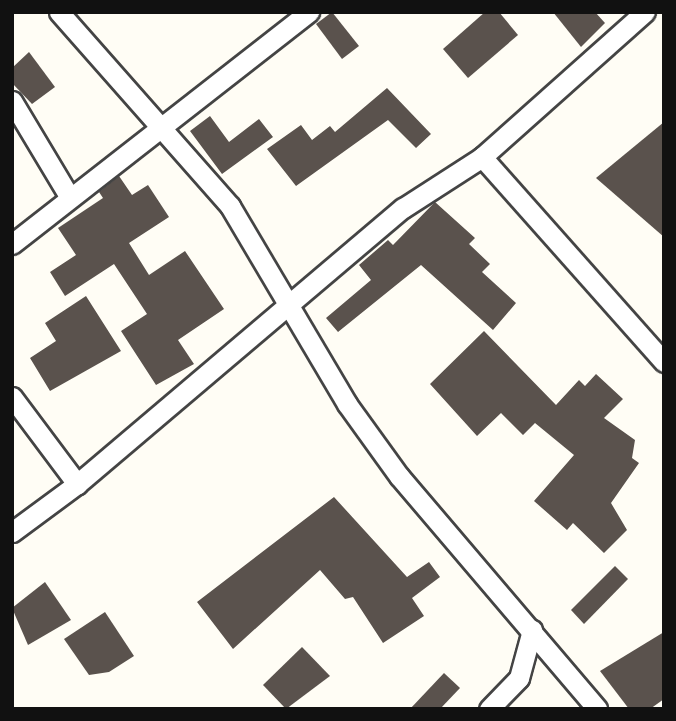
<!DOCTYPE html>
<style>
body{margin:0}
#map{position:relative;width:676px;height:721px;overflow:hidden;background:#fffdf5;font-family:"Roboto Serif",serif}
div>[style]{position:absolute}
.building>*{inset:0;background:#5a524d}
.roads{filter:drop-shadow(2px 0 #444) drop-shadow(-2px 0 #444) drop-shadow(0 2px #444) drop-shadow(0 -2px #444)}
.street>*{height:19px;margin:-9.5px;padding:0 9.5px;transform-origin:9.5px;border-radius:9.5px;background:#fff}
span{translate:-50% -50%;white-space:nowrap;text-align:center;line-height:1.15;-webkit-text-stroke:7px #fff;paint-order:stroke}
.frame{position:absolute;inset:0;border:14px solid #111;pointer-events:none}
</style>
<div id="map">
<div class="building">
<div style="clip-path:polygon(332px 12px,359px 46px,342px 59px,316px 24px)"></div>
<div style="clip-path:polygon(485px 12px,499px 12px,518px 35px,468px 78px,443px 49px)"></div>
<div style="clip-path:polygon(553px 12px,595px 12px,605px 23px,581px 47px)"></div>
<div style="clip-path:polygon(29px 52px,55px 87px,32px 104px,12px 83px,12px 68px)"></div>
<div style="clip-path:polygon(387px 88px,431px 134px,416px 148px,388px 120px,296px 186px,267px 149px,301px 125px,312px 140px,330px 126px,335px 132px)"></div>
<div style="clip-path:polygon(210px 116px,229px 142px,259px 119px,273px 137px,222px 174px,190px 131px)"></div>
<div style="clip-path:polygon(664px 122px,664px 237px,596px 178px)"></div>
<div style="clip-path:polygon(119px 176px,132px 195px,148px 185px,169px 217px,129px 243px,149px 275px,185px 251px,224px 309px,178px 340px,194px 364px,156px 385px,121px 331px,147px 314px,114px 264px,65px 296px,50px 272px,76px 255px,58px 228px,103px 198px,99px 192px)"></div>
<div style="clip-path:polygon(435px 202px,475px 238px,469px 244px,490px 264px,482px 272px,516px 303px,493px 330px,421px 265px,338px 332px,326px 318px,371px 280px,359px 265px,388px 240px,393px 245px)"></div>
<div style="clip-path:polygon(86px 296px,121px 351px,50px 391px,30px 358px,56px 341px,45px 323px)"></div>
<div style="clip-path:polygon(484px 331px,556px 405px,579px 380px,585px 386px,596px 374px,623px 399px,604px 418px,635px 440px,632px 458px,639px 463px,611px 503px,627px 530px,604px 553px,573px 523px,567px 530px,534px 501px,574px 455px,535px 423px,523px 435px,501px 413px,477px 436px,430px 384px)"></div>
<div style="clip-path:polygon(334px 497px,407px 577px,429px 562px,440px 577px,412px 598px,424px 616px,383px 643px,353px 597px,345px 599px,320px 570px,233px 649px,197px 602px)"></div>
<div style="clip-path:polygon(615px 566px,628px 579px,584px 624px,571px 610px)"></div>
<div style="clip-path:polygon(45px 582px,71px 620px,28px 645px,12px 608px)"></div>
<div style="clip-path:polygon(105px 612px,134px 656px,109px 672px,89px 675px,64px 639px)"></div>
<div style="clip-path:polygon(664px 632px,664px 699px,650px 709px,629px 709px,600px 671px)"></div>
<div style="clip-path:polygon(302px 647px,330px 676px,286px 709px,263px 685px)"></div>
<div style="clip-path:polygon(444px 673px,460px 688px,440px 709px,410px 709px)"></div>
</div>
<div class="roads">
<div class="street">
<div style="left:59px;top:12px;width:259px;rotate:48.6deg"></div>
<div style="left:230px;top:206px;width:230px;rotate:59.4deg"></div>
<div style="left:347px;top:404px;width:89px;rotate:54.2deg"></div>
<div style="left:399px;top:476px;width:306px;rotate:49.6deg"></div>
<div style="left:12px;top:101px;width:113px;rotate:59.1deg"></div>
<div style="left:482px;top:157px;width:274px;rotate:48.4deg"></div>
<div style="left:12px;top:244px;width:377px;rotate:-38deg"></div>
<div style="left:12px;top:397px;width:109px;rotate:53.2deg"></div>
<div style="left:12px;top:532px;width:81px;rotate:-36.4deg"></div>
<div style="left:77px;top:484px;width:427px;rotate:-40.3deg"></div>
<div style="left:403px;top:208px;width:94px;rotate:-32.8deg"></div>
<div style="left:482px;top:157px;width:218px;rotate:-41.7deg"></div>
<div style="left:489px;top:709px;width:43px;rotate:-45.9deg"></div>
<div style="left:519px;top:678px;width:50px;rotate:-74.8deg"></div>
</div>
</div>
<div class="frame"></div>
</div>
